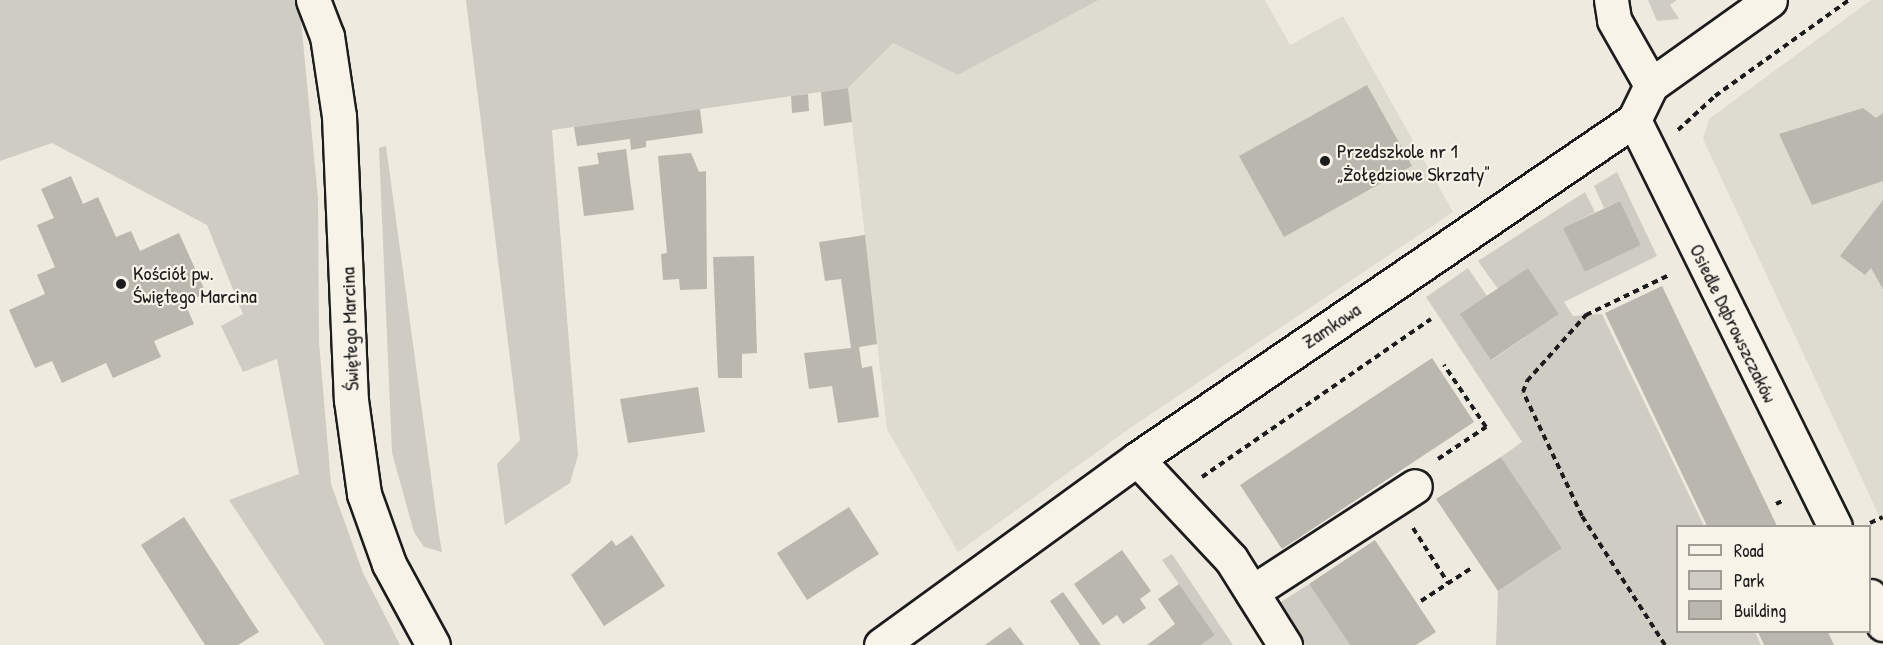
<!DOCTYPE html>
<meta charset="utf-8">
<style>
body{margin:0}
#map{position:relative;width:1883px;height:645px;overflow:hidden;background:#eeeae0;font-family:"Patrick Hand",sans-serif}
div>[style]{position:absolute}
.built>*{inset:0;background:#dedbd1}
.green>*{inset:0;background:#cfccc3}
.building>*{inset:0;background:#bab7af}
.path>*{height:4px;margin-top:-2px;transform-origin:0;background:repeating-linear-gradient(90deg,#1c1c1c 0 6px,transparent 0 10.5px)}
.roads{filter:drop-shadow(2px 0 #1c1c1c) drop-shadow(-2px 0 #1c1c1c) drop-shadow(0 2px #1c1c1c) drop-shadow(0 -2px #1c1c1c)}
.minor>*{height:33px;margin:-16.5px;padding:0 16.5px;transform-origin:16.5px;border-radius:16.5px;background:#f7f3e8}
.dots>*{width:16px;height:16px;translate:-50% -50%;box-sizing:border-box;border:3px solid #f7f3e8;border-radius:50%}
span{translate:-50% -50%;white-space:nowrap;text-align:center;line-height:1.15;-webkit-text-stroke:4.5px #f7f3e8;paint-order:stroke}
.poi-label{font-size:20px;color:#1c1c1c}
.left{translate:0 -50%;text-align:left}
.street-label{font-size:20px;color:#1c1c1c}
.legend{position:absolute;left:1676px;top:525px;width:195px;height:108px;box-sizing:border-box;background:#f7f3e8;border:2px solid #9f9d96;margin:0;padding:8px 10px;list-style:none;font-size:18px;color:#1c1c1c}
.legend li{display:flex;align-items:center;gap:12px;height:30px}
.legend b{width:30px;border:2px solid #9f9d96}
</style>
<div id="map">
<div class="built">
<div style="clip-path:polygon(1099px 0,1265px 0,1290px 45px,1343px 16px,1453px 212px,1133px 426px,958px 552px,887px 429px,848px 88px,893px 43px,958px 75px)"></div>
<div style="clip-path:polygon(1871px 0,1883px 0,1883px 524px,1703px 139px,1709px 119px)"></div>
</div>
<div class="green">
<div style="clip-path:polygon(0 0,299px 0,318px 198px,319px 342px,331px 484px,363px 573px,400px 645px,325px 645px,229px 500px,299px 474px,277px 359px,243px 372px,221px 326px,243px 314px,207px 225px,52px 143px,0 161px)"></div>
<div style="clip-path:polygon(466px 0,1099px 0,958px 75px,893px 43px,848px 88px,552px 130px,578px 455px,570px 483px,505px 525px,497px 464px,520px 440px)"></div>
<div style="clip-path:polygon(1648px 0,1677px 0,1670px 5px,1679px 19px,1657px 21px)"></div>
<div style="clip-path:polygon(386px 146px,439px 535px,442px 552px,424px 547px,414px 532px,392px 453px,379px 148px)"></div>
<div style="clip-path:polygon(1617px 172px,1657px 256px,1564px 302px,1573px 316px,1602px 314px,1704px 526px,1678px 526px,1678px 632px,1755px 632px,1761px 645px,1496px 645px,1498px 591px,1562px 548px,1501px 457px,1522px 442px,1426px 297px,1468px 268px,1487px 296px,1492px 360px,1559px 314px,1528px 268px,1498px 289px,1478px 261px,1585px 192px,1595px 212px,1564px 228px,1585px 272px,1641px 245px,1620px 201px,1604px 208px,1594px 186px)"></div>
<div style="clip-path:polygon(1172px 554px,1233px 645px,1201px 645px,1215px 635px,1162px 560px)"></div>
<div style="clip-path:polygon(1309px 584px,1350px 645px,1306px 645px,1278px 604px)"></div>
</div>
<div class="building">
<div style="clip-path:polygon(1367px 85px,1412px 166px,1284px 237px,1239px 156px)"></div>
<div style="clip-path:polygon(848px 88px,852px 122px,824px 126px,821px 92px)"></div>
<div style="clip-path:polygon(808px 94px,809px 111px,792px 113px,791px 96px)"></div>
<div style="clip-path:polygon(1863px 108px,1876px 118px,1883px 113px,1883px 181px,1812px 205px,1779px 134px)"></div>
<div style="clip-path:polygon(700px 109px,703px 133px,646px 141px,646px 147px,631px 150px,630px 139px,577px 146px,574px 127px)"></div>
<div style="clip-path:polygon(626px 149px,634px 210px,584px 216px,578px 167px,599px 164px,597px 153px)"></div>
<div style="clip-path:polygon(691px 153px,699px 172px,706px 171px,707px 289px,680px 290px,679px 279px,663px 280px,661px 254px,667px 253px,658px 156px)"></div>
<div style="clip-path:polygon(71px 176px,83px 204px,98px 197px,116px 237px,131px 231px,140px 251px,179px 233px,206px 293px,185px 303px,194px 324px,154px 341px,161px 357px,113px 378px,106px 363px,62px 383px,52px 361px,35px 368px,9px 310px,45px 294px,37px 275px,55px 267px,37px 225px,54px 218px,41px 189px)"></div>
<div style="clip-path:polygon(1883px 200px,1883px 289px,1871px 268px,1865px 275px,1840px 256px)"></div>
<div style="clip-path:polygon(1620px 201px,1641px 245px,1585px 272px,1563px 228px)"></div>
<div style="clip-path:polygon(865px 235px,877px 344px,859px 347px,862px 368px,872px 366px,879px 417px,838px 423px,832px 386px,809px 389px,804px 353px,851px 348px,841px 279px,825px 281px,819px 242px)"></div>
<div style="clip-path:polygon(754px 256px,757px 353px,742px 354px,742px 378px,718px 378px,713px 257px)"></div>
<div style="clip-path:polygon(1528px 268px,1559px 314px,1491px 360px,1460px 314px)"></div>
<div style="clip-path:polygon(1662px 286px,1777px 526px,1707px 526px,1605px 313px)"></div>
<div style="clip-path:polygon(1432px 358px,1474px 422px,1282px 549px,1240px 485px)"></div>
<div style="clip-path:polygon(698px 387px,705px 432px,628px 443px,620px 399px)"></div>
<div style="clip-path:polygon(1501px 457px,1562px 548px,1498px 591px,1436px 499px)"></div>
<div style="clip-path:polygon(849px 507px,879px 554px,807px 600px,777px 553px)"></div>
<div style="clip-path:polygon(184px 517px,259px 632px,238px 645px,205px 645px,141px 545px)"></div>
<div style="clip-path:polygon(632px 535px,665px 586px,604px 626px,571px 575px,612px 540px,616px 546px)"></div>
<div style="clip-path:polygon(1375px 540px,1436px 632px,1416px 645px,1350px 645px,1309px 584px)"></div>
<div style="clip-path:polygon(1122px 550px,1151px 591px,1140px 599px,1146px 608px,1123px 624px,1117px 615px,1103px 625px,1074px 584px)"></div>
<div style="clip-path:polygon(1179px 584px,1215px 635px,1201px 645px,1147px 645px,1175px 624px,1158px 599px)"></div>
<div style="clip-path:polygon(1063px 592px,1101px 645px,1080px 645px,1050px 601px)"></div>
<div style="clip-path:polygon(1010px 627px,1024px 645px,985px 645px)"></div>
<div style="clip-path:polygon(1758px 632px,1828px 632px,1834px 645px,1764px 645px)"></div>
</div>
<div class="path">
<div style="left:1678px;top:130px;width:50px;rotate:-42.6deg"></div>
<div style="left:1715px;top:96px;width:165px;rotate:-35.6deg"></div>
<div style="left:1438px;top:459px;width:58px;rotate:-33.7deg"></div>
<div style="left:1486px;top:427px;width:75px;rotate:-124.1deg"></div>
<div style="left:1202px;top:477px;width:278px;rotate:-34.6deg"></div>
<div style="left:1776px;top:504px;width:9px;rotate:-27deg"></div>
<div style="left:1870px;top:523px;width:14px;rotate:-25deg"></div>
<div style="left:1413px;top:528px;width:65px;rotate:57.5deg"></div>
<div style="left:1421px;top:601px;width:62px;rotate:-33.2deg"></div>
<div style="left:1665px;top:645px;width:153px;rotate:-122.8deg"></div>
<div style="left:1582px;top:516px;width:137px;rotate:-115.4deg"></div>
<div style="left:1523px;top:392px;width:12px;rotate:-70deg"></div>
<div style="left:1527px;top:381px;width:89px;rotate:-48.2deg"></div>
<div style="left:1586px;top:315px;width:92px;rotate:-25.7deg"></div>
</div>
<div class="roads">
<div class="minor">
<div style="left:313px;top:0;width:39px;rotate:69deg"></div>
<div style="left:327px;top:36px;width:81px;rotate:81.5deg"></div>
<div style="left:339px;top:116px;width:284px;rotate:87.6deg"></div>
<div style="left:351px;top:400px;width:95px;rotate:82.1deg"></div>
<div style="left:364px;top:494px;width:74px;rotate:70.3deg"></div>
<div style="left:389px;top:564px;width:92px;rotate:61.5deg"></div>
<div style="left:1611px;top:0;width:20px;rotate:81deg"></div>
<div style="left:1614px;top:20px;width:75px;rotate:60.4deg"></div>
<div style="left:1634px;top:120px;width:453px;rotate:63.7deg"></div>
<div style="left:1137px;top:459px;width:137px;rotate:46.8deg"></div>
<div style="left:1231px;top:559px;width:102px;rotate:57.9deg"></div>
<div style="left:1252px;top:592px;width:194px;rotate:-33deg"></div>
<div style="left:1870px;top:596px;width:31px;rotate:65deg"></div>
<div style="left:881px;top:645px;width:316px;rotate:-36deg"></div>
<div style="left:1137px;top:459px;width:602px;rotate:-34.3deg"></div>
<div style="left:1634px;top:120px;width:39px;rotate:-64deg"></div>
<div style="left:1651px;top:85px;width:146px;rotate:-35.5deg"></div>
</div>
</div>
<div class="dots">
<div style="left:1325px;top:161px;background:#1c1c1c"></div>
<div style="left:121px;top:284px;background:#1c1c1c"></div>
</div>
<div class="poi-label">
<span class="left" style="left:1337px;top:162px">Przedszkole nr 1<br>„Żołędziowe Skrzaty"</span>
<span class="left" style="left:133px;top:284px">Kościół pw.<br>Świętego Marcina</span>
</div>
<div class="street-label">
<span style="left:1734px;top:323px;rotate:64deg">Osiedle Dąbrowszczaków</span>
<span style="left:1331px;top:325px;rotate:-34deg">Zamkowa</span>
<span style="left:349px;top:329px;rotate:-92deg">Świętego Marcina</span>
</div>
<ul class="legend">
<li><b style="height:8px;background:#f7f3e8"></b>Road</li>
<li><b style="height:16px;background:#cfccc3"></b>Park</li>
<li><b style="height:16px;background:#bab7af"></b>Building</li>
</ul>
</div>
